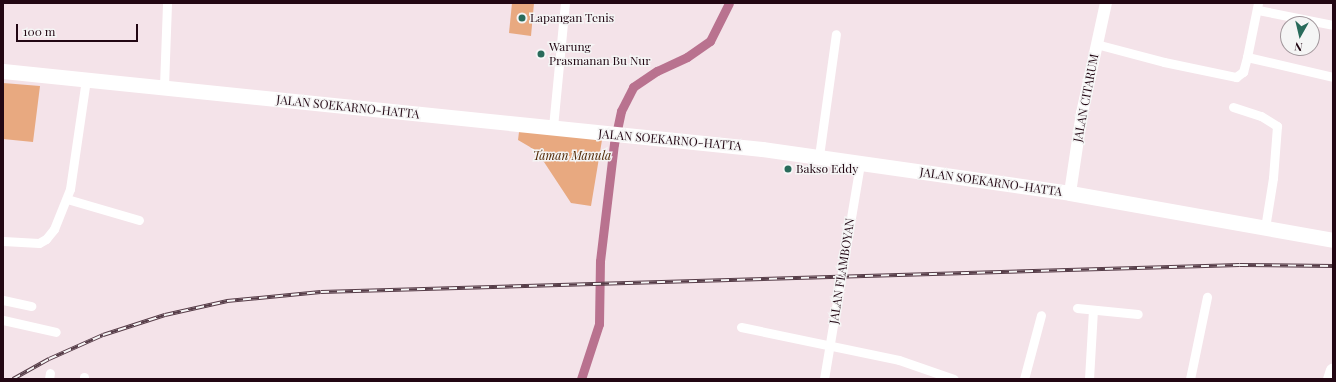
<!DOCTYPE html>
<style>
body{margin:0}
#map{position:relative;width:1336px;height:382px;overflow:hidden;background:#f4e3e9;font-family:"Playfair Display",serif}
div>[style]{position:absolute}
.green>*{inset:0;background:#e8a980}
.canal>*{height:9px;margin:-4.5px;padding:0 4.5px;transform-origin:4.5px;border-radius:4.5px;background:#b9728f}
.minor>*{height:9px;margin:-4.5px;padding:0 4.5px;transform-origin:4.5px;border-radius:4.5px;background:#fff}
.tertiary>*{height:12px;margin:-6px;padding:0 6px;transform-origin:6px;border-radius:6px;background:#fff}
.primary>*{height:15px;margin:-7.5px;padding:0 7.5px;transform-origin:7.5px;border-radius:7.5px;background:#fff}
.trunk>*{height:15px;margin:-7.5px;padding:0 7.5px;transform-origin:7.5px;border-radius:7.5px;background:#fff}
.rail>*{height:4px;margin-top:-2px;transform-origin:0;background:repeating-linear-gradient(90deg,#f5f5f5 0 8px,#563d48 0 16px);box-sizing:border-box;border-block:1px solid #563d48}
.dots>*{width:11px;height:11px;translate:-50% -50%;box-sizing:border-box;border:2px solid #f5f5f5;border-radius:50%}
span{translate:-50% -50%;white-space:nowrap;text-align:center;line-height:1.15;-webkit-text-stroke:3px #f5f5f5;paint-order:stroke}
.poi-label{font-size:12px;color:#220713}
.left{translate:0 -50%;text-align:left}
.street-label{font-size:12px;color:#220713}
.park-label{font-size:12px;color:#512805;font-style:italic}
.frame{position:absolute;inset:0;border:4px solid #220713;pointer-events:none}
.north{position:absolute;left:1280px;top:16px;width:40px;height:40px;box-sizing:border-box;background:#f5f5f5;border:1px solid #a1969b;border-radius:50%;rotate:188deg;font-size:11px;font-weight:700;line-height:16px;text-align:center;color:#220713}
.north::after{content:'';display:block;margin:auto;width:14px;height:18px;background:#296b5b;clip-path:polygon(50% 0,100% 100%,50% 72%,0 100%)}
.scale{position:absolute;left:16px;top:24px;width:122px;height:18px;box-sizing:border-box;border:2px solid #220713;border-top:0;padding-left:5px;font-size:12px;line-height:14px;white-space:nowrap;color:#220713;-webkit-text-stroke:3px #f5f5f5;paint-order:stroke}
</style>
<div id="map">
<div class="green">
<div style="clip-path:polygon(512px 3px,534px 3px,531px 36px,509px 33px)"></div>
<div style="clip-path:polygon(3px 83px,40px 86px,33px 142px,3px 139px)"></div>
<div style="clip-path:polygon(520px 124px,603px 134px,591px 206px,571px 203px,544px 162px,530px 147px,518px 140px)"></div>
</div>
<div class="canal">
<div style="left:581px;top:379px;width:58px;rotate:-71.9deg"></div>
<div style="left:599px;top:324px;width:63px;rotate:-89.1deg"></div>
<div style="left:600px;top:261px;width:118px;rotate:-83.2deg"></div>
<div style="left:614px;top:144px;width:34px;rotate:-78deg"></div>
<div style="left:621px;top:111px;width:27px;rotate:-63deg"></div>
<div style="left:633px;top:87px;width:29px;rotate:-34deg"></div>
<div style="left:657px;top:71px;width:33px;rotate:-25deg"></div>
<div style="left:687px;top:57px;width:28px;rotate:-35deg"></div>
<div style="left:710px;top:41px;width:42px;rotate:-63.4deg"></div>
</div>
<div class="minor">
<div style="left:1258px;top:10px;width:76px;rotate:11.3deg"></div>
<div style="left:1096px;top:44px;width:70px;rotate:14.8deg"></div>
<div style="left:1164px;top:62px;width:74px;rotate:11.8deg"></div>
<div style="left:1236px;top:77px;width:9px;rotate:-36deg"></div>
<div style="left:1243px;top:72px;width:16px;rotate:-75deg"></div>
<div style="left:1247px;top:57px;width:55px;rotate:-78.5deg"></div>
<div style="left:1247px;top:57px;width:88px;rotate:13.1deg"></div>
<div style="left:164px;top:86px;width:83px;rotate:-87.9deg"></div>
<div style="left:1233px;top:107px;width:29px;rotate:18deg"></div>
<div style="left:1261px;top:116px;width:19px;rotate:32deg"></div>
<div style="left:1277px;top:126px;width:52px;rotate:94.4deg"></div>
<div style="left:1273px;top:178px;width:51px;rotate:99.1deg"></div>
<div style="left:553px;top:127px;width:125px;rotate:-84.5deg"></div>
<div style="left:819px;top:156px;width:123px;rotate:-82.1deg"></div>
<div style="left:67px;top:199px;width:75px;rotate:16.3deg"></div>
<div style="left:3px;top:241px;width:36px;rotate:3deg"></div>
<div style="left:39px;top:243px;width:8px;rotate:-30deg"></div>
<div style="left:46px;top:239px;width:13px;rotate:-51deg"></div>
<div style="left:54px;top:229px;width:43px;rotate:-68.2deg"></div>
<div style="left:70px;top:189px;width:111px;rotate:-81.7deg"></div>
<div style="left:3px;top:300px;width:29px;rotate:12deg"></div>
<div style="left:1077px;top:308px;width:61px;rotate:5.6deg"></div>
<div style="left:3px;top:320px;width:54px;rotate:12.8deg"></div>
<div style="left:741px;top:327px;width:161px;rotate:11.8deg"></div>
<div style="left:899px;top:360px;width:58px;rotate:19.1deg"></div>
<div style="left:49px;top:379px;width:6px;rotate:-81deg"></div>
<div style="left:84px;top:379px;width:2px;rotate:-90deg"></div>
<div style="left:824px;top:379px;width:219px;rotate:-80.5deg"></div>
<div style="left:1024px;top:379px;width:66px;rotate:-75.1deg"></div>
<div style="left:1089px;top:379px;width:69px;rotate:-86.7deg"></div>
<div style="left:1190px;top:379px;width:84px;rotate:-78.3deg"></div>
</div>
<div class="tertiary">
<div style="left:1070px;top:193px;width:81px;rotate:-81.5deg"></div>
<div style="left:1082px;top:113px;width:113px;rotate:-77.7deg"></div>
</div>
<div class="primary">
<div style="left:3px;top:71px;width:763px;rotate:5.87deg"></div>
<div style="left:762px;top:149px;width:311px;rotate:8.1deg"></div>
<div style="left:1070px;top:193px;width:267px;rotate:10.1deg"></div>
</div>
<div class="trunk">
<div style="left:1330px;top:379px;width:9px;rotate:-72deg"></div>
</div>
<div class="rail">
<div style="left:13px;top:379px;width:41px;rotate:-29.1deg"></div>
<div style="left:49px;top:359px;width:59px;rotate:-24deg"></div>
<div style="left:103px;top:335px;width:65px;rotate:-17.9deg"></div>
<div style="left:165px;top:315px;width:64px;rotate:-12.7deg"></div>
<div style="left:227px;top:301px;width:94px;rotate:-5.5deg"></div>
<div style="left:321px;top:292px;width:919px;rotate:-1.68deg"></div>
<div style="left:1240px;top:265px;width:93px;rotate:0.6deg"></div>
</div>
<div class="dots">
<div style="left:522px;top:18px;background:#296b5b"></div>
<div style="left:541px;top:54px;background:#296b5b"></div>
<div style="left:788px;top:169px;background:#296b5b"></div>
</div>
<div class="poi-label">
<span class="left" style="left:530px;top:18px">Lapangan Tenis</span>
<span class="left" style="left:549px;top:54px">Warung<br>Prasmanan Bu Nur</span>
<span class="left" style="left:796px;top:169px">Bakso Eddy</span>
</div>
<div class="street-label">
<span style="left:1086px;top:98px;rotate:-79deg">JALAN CITARUM</span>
<span style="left:348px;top:107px;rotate:6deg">JALAN SOEKARNO-HATTA</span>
<span style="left:670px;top:140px;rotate:5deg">JALAN SOEKARNO-HATTA</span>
<span style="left:991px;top:182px;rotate:8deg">JALAN SOEKARNO-HATTA</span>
<span style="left:842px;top:271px;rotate:-81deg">JALAN FLAMBOYAN</span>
</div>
<div class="park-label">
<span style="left:572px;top:156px">Taman Manula</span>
</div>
<div class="frame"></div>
<div class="north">N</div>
<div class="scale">100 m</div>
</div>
